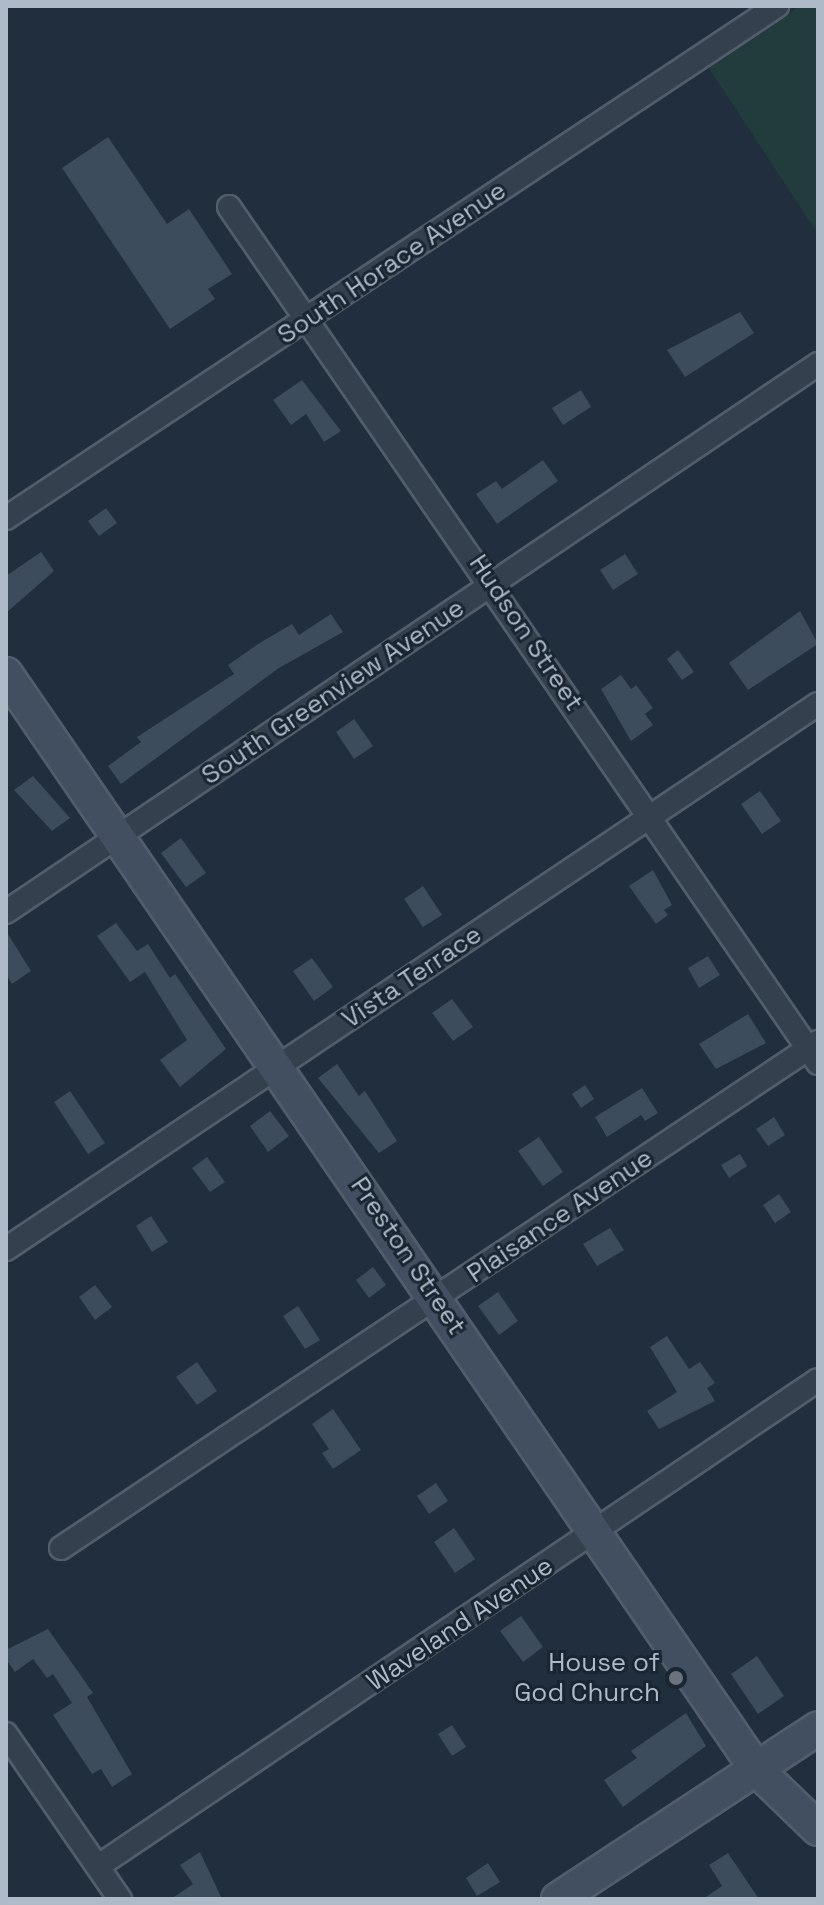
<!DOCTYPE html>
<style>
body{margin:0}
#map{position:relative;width:824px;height:1905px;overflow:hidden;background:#202e3d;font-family:"Space Grotesk",sans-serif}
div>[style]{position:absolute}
.green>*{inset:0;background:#223c3e}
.building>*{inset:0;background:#3c4c5d}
.roads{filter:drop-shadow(2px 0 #525d6b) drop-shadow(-2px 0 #525d6b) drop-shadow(0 2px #525d6b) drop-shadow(0 -2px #525d6b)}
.street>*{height:22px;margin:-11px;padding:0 11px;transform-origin:11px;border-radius:11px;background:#34404d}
.secondary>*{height:32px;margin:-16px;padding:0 16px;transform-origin:16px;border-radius:16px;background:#424f61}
.dots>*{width:22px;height:22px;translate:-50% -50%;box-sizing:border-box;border:4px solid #1a2532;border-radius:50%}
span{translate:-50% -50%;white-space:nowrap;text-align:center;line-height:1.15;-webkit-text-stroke:6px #1a2532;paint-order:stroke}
.street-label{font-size:26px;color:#afbac9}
.poi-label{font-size:26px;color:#afbac9}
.right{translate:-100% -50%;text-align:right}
.frame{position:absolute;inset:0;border:8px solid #afbac9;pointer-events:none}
</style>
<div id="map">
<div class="green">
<div style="clip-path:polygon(800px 6px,818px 6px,818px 234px,708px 67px)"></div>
</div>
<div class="building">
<div style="clip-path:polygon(108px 137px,167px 224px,189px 209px,232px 274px,208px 289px,215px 299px,170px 329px,62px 168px)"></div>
<div style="clip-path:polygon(740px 312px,754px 333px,685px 377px,667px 350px)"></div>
<div style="clip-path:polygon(302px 380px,341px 431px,324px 442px,306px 414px,291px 425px,273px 400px)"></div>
<div style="clip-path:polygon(581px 390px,591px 407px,563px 425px,552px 408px)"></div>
<div style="clip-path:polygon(543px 460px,558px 481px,497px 524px,476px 494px,496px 481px,502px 489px)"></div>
<div style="clip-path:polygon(106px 508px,117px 523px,99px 536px,88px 521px)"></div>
<div style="clip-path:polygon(41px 552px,54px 571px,6px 613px,6px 576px)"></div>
<div style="clip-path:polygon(625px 554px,638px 574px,613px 590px,600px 570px)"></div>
<div style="clip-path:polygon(800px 611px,818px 644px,748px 690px,729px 663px)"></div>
<div style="clip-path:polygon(331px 614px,343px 632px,279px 668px,121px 784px,108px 766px,141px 742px,137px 737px,234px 674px,228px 665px,258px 644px,292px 624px,299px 635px)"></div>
<div style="clip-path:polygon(678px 650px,694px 672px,682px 680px,667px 659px)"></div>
<div style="clip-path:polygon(621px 675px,631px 689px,636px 685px,653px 708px,645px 714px,653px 725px,631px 741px,601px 689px)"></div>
<div style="clip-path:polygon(354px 719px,373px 746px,354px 759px,336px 732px)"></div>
<div style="clip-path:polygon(33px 776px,70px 818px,52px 831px,14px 790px)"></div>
<div style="clip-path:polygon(760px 791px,781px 821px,762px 834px,741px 804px)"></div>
<div style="clip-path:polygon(181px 838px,206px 873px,186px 887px,161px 853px)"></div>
<div style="clip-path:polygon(653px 870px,672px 905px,664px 910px,668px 915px,656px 924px,629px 886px)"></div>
<div style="clip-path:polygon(423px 886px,442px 915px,423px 927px,404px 899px)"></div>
<div style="clip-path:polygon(116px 923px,137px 951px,148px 944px,170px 978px,175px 974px,226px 1049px,180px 1087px,160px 1060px,187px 1040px,145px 972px,130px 982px,97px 936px)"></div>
<div style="clip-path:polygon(6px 931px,31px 971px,12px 984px,6px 974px)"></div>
<div style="clip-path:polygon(708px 956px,720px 975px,699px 988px,688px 968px)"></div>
<div style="clip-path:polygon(312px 958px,333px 987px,314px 1001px,293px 971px)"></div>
<div style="clip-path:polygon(452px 999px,473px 1027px,453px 1041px,432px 1013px)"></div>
<div style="clip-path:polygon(748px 1014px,766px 1043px,716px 1069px,699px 1044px)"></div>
<div style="clip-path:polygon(337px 1064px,359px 1096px,365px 1091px,397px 1141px,379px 1153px,318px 1078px)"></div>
<div style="clip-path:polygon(585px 1085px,594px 1099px,581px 1108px,572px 1094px)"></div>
<div style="clip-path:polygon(642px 1088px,658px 1113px,645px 1121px,641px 1115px,607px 1137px,595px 1117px)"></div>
<div style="clip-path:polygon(70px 1091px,105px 1143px,88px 1154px,54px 1102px)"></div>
<div style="clip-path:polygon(270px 1111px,289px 1136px,268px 1152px,250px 1126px)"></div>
<div style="clip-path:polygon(774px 1117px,785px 1135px,768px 1146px,756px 1129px)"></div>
<div style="clip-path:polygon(539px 1137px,563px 1172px,543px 1186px,518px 1151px)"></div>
<div style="clip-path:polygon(740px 1154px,747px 1166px,729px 1178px,721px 1165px)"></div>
<div style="clip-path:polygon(207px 1157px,225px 1182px,210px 1192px,192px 1168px)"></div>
<div style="clip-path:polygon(779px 1194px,791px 1212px,775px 1223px,763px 1205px)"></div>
<div style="clip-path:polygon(151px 1216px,168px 1242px,152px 1252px,136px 1226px)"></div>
<div style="clip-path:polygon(610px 1228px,624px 1250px,597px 1266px,583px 1244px)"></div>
<div style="clip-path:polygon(373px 1267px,386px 1285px,369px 1298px,356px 1280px)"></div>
<div style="clip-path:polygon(95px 1285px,112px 1307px,95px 1320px,79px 1297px)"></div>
<div style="clip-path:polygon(498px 1292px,518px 1321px,499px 1335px,478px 1306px)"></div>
<div style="clip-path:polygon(298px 1306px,320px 1340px,305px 1349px,283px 1316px)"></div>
<div style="clip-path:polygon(667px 1336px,689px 1369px,700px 1362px,715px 1383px,707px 1388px,715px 1401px,659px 1429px,647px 1411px,677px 1392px,650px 1347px)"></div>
<div style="clip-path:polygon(197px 1362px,217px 1391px,197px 1405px,176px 1377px)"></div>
<div style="clip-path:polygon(333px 1409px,361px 1450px,333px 1469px,322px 1453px,329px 1449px,312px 1424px)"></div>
<div style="clip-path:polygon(436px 1483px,448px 1501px,429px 1514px,417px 1496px)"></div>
<div style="clip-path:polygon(454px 1528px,475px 1559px,455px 1573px,434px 1542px)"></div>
<div style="clip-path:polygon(521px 1616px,543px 1647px,523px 1662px,500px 1631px)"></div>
<div style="clip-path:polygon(48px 1629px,93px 1693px,87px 1697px,132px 1774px,112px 1787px,101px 1769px,92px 1774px,53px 1715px,72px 1703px,53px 1674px,47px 1678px,33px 1659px,15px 1672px,6px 1659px,6px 1650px)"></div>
<div style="clip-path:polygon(757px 1656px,784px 1696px,758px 1714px,731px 1674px)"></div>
<div style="clip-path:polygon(686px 1713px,706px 1746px,623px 1807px,604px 1780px,637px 1758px,631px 1751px)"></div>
<div style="clip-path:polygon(452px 1725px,466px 1747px,452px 1756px,438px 1734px)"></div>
<div style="clip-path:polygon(200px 1852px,222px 1899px,171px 1899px,193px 1884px,180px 1865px)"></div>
<div style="clip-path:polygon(728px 1853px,759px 1899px,703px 1899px,722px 1886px,709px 1865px)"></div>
<div style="clip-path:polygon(488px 1863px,500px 1882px,477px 1896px,466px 1878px)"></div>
</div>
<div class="roads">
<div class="street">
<div style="left:229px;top:207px;width:1039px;rotate:55.47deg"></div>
<div style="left:6px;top:518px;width:926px;rotate:-33.59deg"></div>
<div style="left:6px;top:912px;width:980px;rotate:-34.01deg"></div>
<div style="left:6px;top:1249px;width:978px;rotate:-33.87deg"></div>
<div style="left:61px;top:1548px;width:911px;rotate:-33.76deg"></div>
<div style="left:6px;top:1734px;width:201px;rotate:55.4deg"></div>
<div style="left:100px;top:1865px;width:866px;rotate:-34.04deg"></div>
</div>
<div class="secondary">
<div style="left:6px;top:674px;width:1329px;rotate:55.58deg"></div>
<div style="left:757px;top:1770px;width:85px;rotate:44deg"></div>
<div style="left:558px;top:1899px;width:311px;rotate:-33.3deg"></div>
</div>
</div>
<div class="dots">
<div style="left:676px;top:1678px;background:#6b7280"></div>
</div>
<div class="street-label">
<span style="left:392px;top:263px;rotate:-34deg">South Horace Avenue</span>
<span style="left:526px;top:633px;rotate:56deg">Hudson Street</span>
<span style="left:333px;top:692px;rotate:-34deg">South Greenview Avenue</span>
<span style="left:412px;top:977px;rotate:-34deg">Vista Terrace</span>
<span style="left:560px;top:1216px;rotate:-34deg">Plaisance Avenue</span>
<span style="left:408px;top:1256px;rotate:56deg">Preston Street</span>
<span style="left:460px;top:1624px;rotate:-34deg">Waveland Avenue</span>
</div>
<div class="poi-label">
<span class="right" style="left:660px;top:1678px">House of<br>God Church</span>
</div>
<div class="frame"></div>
</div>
